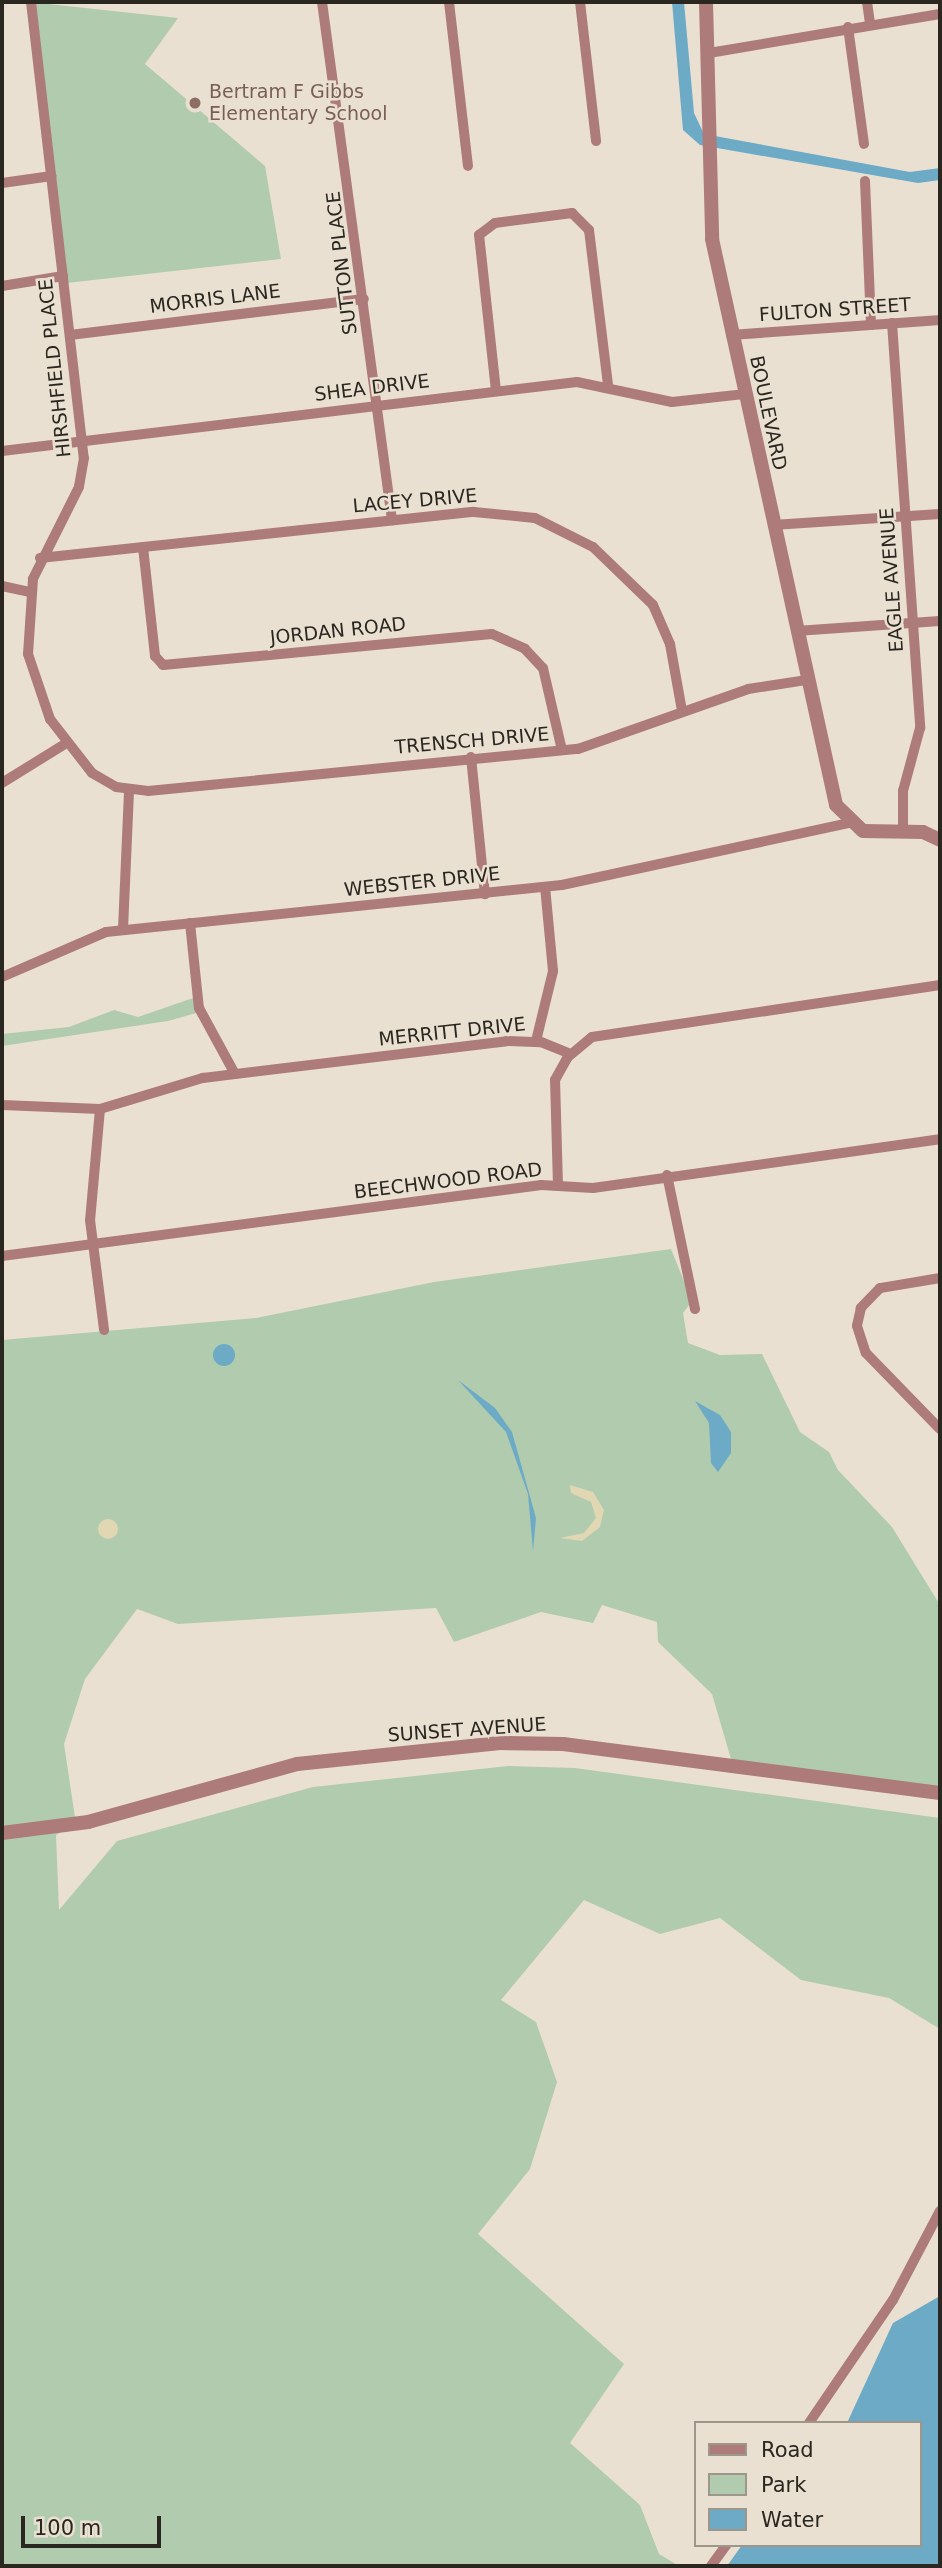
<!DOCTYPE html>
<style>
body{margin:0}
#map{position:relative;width:942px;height:2568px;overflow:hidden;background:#eae0d1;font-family:"DejaVu Sans",sans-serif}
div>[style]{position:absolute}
.green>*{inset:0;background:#b1cbaf}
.sand>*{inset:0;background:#e1d8b3}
.round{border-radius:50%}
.water>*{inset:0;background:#6caac6}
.minor>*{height:10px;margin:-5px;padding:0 5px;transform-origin:5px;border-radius:5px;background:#ac7b7a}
.tertiary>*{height:14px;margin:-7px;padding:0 7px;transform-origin:7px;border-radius:7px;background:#ac7b7a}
.dots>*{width:19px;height:19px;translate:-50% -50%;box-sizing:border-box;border:4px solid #eae0d1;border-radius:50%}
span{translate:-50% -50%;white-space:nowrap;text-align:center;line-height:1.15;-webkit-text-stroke:5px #eae0d1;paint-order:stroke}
.education-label{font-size:19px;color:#785e54}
.left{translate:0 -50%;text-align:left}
.street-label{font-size:19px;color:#2a2721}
.frame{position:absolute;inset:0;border:4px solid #2a2721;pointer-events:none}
.legend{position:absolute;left:694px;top:2421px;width:228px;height:126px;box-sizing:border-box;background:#eae0d1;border:2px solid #9d968b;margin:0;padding:9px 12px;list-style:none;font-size:21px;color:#2a2721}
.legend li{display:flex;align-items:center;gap:14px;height:35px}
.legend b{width:35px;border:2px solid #9d968b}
.scale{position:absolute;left:21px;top:2516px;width:140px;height:32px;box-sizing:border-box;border:4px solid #2a2721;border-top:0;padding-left:9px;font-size:21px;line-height:24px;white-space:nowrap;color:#2a2721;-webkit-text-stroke:5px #eae0d1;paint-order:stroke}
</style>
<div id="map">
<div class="green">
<div style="clip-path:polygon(30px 2px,178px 18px,145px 64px,265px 166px,281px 259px,67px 283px)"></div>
<div style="clip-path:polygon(196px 997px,200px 1012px,168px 1021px,2px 1046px,2px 1034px,69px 1027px,114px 1010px,138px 1017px)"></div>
<div style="clip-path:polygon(671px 1249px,692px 1301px,683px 1313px,688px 1343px,720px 1355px,762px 1354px,800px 1432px,829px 1452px,838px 1470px,892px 1527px,940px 1605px,940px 1793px,733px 1766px,712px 1694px,658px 1642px,657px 1622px,602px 1605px,593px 1623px,541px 1612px,454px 1642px,436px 1608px,178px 1624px,137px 1609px,85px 1679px,64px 1744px,76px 1824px,56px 1835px,59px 1910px,117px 1841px,313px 1787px,508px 1766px,575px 1768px,940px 1818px,940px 2029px,889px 1998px,801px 1980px,720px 1918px,660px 1934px,584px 1900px,501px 2000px,536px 2022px,557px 2082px,530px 2169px,478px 2234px,624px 2364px,570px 2443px,640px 2505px,659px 2554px,679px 2566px,2px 2566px,2px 1340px,256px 1318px,434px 1282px)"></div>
</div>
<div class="sand">
<div style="clip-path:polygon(570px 1485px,593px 1492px,604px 1510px,600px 1527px,582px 1541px,560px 1538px,584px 1533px,596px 1518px,591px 1502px,571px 1493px)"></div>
<div class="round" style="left:98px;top:1519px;width:20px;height:20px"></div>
</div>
<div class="water">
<div style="clip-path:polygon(672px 2px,684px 2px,694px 113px,704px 134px,910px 172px,940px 168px,940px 180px,918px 183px,700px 145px,683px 130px)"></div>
<div class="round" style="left:213px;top:1344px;width:22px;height:22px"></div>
<div style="clip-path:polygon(458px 1380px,495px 1408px,512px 1432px,536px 1518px,533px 1551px,528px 1494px,506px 1432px)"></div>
<div style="clip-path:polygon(695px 1401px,720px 1415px,731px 1432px,731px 1453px,718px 1472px,711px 1463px,709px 1423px)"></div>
<div style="clip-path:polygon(940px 2296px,940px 2566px,727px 2566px,742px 2545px,919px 2545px,919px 2423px,847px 2423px,893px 2323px)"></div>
</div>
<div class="minor">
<div style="left:31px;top:2px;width:459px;rotate:83.4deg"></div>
<div style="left:84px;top:458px;width:29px;rotate:100deg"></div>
<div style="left:79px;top:487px;width:103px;rotate:116.6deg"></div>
<div style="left:33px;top:579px;width:75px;rotate:93.8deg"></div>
<div style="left:28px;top:654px;width:69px;rotate:71.3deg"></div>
<div style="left:50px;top:719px;width:68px;rotate:52.1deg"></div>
<div style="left:92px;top:773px;width:28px;rotate:30deg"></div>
<div style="left:116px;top:787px;width:32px;rotate:7deg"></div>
<div style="left:148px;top:791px;width:432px;rotate:-5.6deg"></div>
<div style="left:578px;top:749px;width:180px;rotate:-19.4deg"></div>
<div style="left:748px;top:689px;width:60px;rotate:-8.7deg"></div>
<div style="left:322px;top:2px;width:523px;rotate:82.3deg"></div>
<div style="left:449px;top:2px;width:165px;rotate:83.4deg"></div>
<div style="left:580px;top:2px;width:140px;rotate:83.4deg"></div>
<div style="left:867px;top:2px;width:22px;rotate:82deg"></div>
<div style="left:848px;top:27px;width:118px;rotate:82.2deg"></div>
<div style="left:709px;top:53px;width:234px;rotate:-9.6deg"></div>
<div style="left:865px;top:181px;width:144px;rotate:87.6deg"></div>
<div style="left:2px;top:183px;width:50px;rotate:-8deg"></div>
<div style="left:2px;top:286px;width:62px;rotate:-9.3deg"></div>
<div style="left:892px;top:323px;width:406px;rotate:86deg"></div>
<div style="left:920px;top:728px;width:65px;rotate:105.1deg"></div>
<div style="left:903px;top:791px;width:41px;rotate:90deg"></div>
<div style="left:70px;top:335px;width:296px;rotate:-7deg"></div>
<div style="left:731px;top:335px;width:210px;rotate:-4.1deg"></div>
<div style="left:496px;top:391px;width:157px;rotate:-96.2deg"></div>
<div style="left:479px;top:235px;width:20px;rotate:-37deg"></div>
<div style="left:495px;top:223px;width:78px;rotate:-7.4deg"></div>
<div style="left:572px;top:213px;width:24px;rotate:45deg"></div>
<div style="left:589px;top:230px;width:155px;rotate:83deg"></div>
<div style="left:2px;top:451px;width:579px;rotate:-6.84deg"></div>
<div style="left:577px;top:382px;width:97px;rotate:11.9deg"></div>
<div style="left:672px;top:402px;width:72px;rotate:-6.3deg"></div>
<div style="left:773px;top:525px;width:167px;rotate:-3.8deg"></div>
<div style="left:143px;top:547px;width:110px;rotate:83.7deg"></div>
<div style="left:155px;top:656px;width:12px;rotate:48deg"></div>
<div style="left:163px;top:665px;width:330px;rotate:-5.4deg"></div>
<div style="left:492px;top:634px;width:36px;rotate:24deg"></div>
<div style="left:525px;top:649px;width:26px;rotate:47deg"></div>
<div style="left:543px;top:668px;width:84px;rotate:77deg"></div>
<div style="left:40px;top:558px;width:436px;rotate:-6.1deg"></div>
<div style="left:474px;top:512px;width:61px;rotate:5.6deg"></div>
<div style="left:535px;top:518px;width:65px;rotate:26.6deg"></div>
<div style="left:593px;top:547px;width:83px;rotate:44deg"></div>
<div style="left:653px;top:605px;width:43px;rotate:66.4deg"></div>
<div style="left:670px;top:644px;width:68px;rotate:79.8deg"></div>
<div style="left:2px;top:586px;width:29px;rotate:12deg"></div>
<div style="left:796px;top:631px;width:144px;rotate:-4deg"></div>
<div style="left:471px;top:757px;width:138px;rotate:84.2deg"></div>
<div style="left:2px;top:783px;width:74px;rotate:-31.8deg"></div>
<div style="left:190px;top:923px;width:85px;rotate:84deg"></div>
<div style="left:199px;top:1008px;width:75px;rotate:61.4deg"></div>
<div style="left:123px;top:929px;width:139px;rotate:-87.5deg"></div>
<div style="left:2px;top:977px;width:113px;rotate:-23.4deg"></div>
<div style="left:106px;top:932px;width:458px;rotate:-5.9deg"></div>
<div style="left:562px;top:885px;width:294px;rotate:-12.2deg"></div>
<div style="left:536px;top:1041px;width:72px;rotate:-76.3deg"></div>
<div style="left:553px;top:971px;width:84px;rotate:-95.4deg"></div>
<div style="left:2px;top:1105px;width:98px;rotate:2.3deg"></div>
<div style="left:100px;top:1109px;width:108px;rotate:-16.8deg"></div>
<div style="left:203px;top:1078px;width:306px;rotate:-6.9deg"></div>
<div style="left:507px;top:1041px;width:34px;rotate:2deg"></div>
<div style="left:541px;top:1042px;width:31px;rotate:22deg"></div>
<div style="left:100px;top:1109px;width:111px;rotate:95.1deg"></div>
<div style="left:90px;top:1220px;width:111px;rotate:82.7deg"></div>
<div style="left:667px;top:1175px;width:137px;rotate:78.2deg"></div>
<div style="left:558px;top:1186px;width:106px;rotate:-91.6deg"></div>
<div style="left:555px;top:1080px;width:26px;rotate:-61deg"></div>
<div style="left:568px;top:1057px;width:31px;rotate:-40deg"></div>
<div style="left:592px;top:1037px;width:352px;rotate:-8.5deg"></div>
<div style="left:2px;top:1256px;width:544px;rotate:-7.5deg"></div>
<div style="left:541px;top:1185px;width:52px;rotate:3.3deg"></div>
<div style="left:593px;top:1188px;width:350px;rotate:-8deg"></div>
<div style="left:940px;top:1278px;width:61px;rotate:170.5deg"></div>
<div style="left:880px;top:1288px;width:28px;rotate:134deg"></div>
<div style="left:861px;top:1308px;width:18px;rotate:103deg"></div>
<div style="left:857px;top:1326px;width:28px;rotate:72deg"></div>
<div style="left:866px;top:1353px;width:106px;rotate:45.8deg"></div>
<div style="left:809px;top:2423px;width:149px;rotate:-55.7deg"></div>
<div style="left:893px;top:2300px;width:101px;rotate:-62.2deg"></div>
<div style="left:711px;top:2566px;width:26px;rotate:-54deg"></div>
</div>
<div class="tertiary">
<div style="left:706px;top:2px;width:237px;rotate:88.5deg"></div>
<div style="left:712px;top:239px;width:579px;rotate:77.64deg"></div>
<div style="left:836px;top:805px;width:37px;rotate:44deg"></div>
<div style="left:863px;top:831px;width:60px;rotate:1deg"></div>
<div style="left:923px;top:832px;width:19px;rotate:25deg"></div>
<div style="left:2px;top:1833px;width:87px;rotate:-7.3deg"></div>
<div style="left:88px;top:1822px;width:217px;rotate:-15.5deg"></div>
<div style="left:297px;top:1764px;width:204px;rotate:-5.9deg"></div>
<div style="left:500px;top:1743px;width:63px;rotate:0.9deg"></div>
<div style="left:563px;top:1744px;width:380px;rotate:7.4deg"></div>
</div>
<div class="dots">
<div style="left:195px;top:103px;background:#8d6e63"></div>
</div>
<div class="education-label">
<span class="left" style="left:209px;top:103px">Bertram F Gibbs<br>Elementary School</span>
</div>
<div class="street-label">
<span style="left:342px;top:263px;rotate:-97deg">SUTTON PLACE</span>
<span style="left:215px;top:299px;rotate:-7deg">MORRIS LANE</span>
<span style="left:835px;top:310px;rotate:-4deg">FULTON STREET</span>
<span style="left:55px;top:368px;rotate:-96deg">HIRSHFIELD PLACE</span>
<span style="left:372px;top:388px;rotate:-7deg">SHEA DRIVE</span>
<span style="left:768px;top:413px;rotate:78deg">BOULEVARD</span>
<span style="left:415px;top:501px;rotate:-5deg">LACEY DRIVE</span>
<span style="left:892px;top:580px;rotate:-94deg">EAGLE AVENUE</span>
<span style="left:338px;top:631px;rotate:-6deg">JORDAN ROAD</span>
<span style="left:472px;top:741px;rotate:-5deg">TRENSCH DRIVE</span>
<span style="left:422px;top:882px;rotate:-6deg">WEBSTER DRIVE</span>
<span style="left:452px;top:1032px;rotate:-6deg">MERRITT DRIVE</span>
<span style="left:448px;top:1181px;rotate:-7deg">BEECHWOOD ROAD</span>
<span style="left:467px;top:1730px;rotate:-4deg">SUNSET AVENUE</span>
</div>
<div class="frame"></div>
<ul class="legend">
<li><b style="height:9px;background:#ac7b7a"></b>Road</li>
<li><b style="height:19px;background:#b1cbaf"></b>Park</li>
<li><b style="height:19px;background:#6caac6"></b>Water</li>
</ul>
<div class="scale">100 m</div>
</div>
